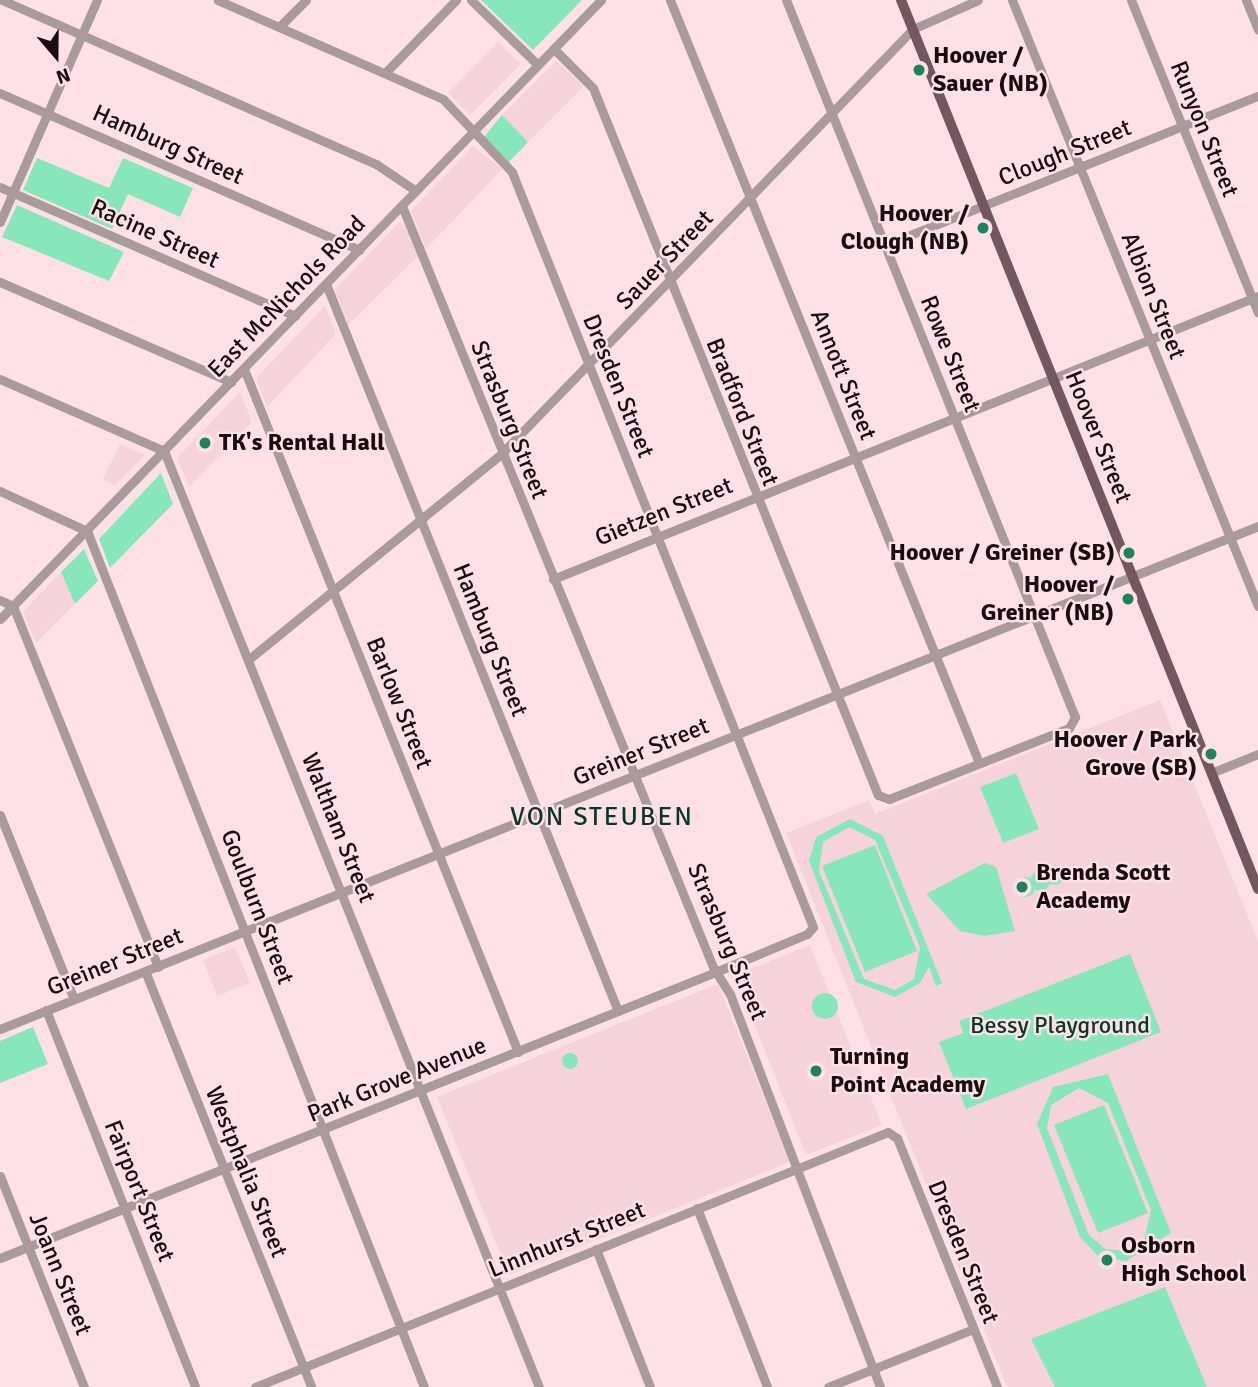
<!DOCTYPE html>
<style>
body{margin:0}
#map{position:relative;width:1258px;height:1387px;overflow:hidden;background:#fee1e6;font-family:Signika,sans-serif}
div>[style]{position:absolute}
.built>*{inset:0;background:#f6d2da}
.green>*{inset:0;background:#88e7ba}
.round{border-radius:50%}
.minor>*{height:9px;margin:-4.5px;padding:0 4.5px;transform-origin:4.5px;border-radius:4.5px;background:#a99a9c}
.major>*{height:10px;margin:-5px;padding:0 5px;transform-origin:5px;border-radius:5px;background:#72585e}
.dots>*{width:19px;height:19px;translate:-50% -50%;box-sizing:border-box;border:4px solid #fee1e6;border-radius:50%}
span{translate:-50% -50%;white-space:nowrap;text-align:center;line-height:1.15;-webkit-text-stroke:5px #fee1e6;paint-order:stroke}
.poi-label{font-size:24px;color:#190d10;font-weight:700}
.left{translate:0 -50%;text-align:left}
.right{translate:-100% -50%;text-align:right}
.street-label{font-size:24px;color:#190d10}
.park-label{font-size:24px;color:#073926}
.neighbourhood-label{font-size:26px;color:#083825;letter-spacing:2px}
.north{position:absolute;left:21px;top:21px;width:70px;height:70px;-webkit-text-stroke:5px #fee1e6;paint-order:stroke;rotate:160deg;font-size:19px;font-weight:700;line-height:28px;text-align:center;color:#190d10}
.north::after{content:'';display:block;margin:auto;width:24px;height:32px;background:#190d10;clip-path:polygon(50% 0,100% 100%,50% 72%,0 100%)}
</style>
<div id="map">
<div class="built">
<div style="clip-path:polygon(498px 42px,521px 64px,470px 115px,448px 93px)"></div>
<div style="clip-path:polygon(556px 61px,584px 86px,528px 142px,502px 115px)"></div>
<div style="clip-path:polygon(473px 146px,502px 169px,426px 249px,411px 211px)"></div>
<div style="clip-path:polygon(399px 223px,406px 224px,418px 256px,348px 325px,335px 289px)"></div>
<div style="clip-path:polygon(325px 306px,336px 334px,267px 407px,256px 378px)"></div>
<div style="clip-path:polygon(240px 392px,252px 422px,189px 487px,177px 458px)"></div>
<div style="clip-path:polygon(120px 444px,145px 455px,115px 485px,103px 479px)"></div>
<div style="clip-path:polygon(61px 572px,75px 604px,36px 643px,23px 612px)"></div>
<div style="clip-path:polygon(evenodd,1160px 700px,1258px 941px,1258px 1387px,1007px 1387px,786px 833px,869px 800px,875px 814px,1160px 700px,959px 1022px,1161px 1031px,940px 1042px,963px 1033px,959px 1022px)"></div>
<div style="clip-path:polygon(810px 945px,882px 1125px,806px 1155px,735px 975px)"></div>
<div style="clip-path:polygon(235px 947px,250px 983px,217px 996px,203px 960px)"></div>
<div style="clip-path:polygon(718px 984px,790px 1162px,509px 1275px,437px 1097px)"></div>
</div>
<div class="green">
<div style="clip-path:polygon(481px 0,582px 0,533px 50px)"></div>
<div style="clip-path:polygon(502px 115px,528px 142px,509px 162px,484px 137px)"></div>
<div style="clip-path:polygon(37px 158px,109px 188px,123px 158px,193px 188px,180px 217px,128px 194px,112px 229px,23px 190px)"></div>
<div style="clip-path:polygon(17px 205px,124px 252px,109px 281px,2px 237px)"></div>
<div style="clip-path:polygon(161px 473px,173px 504px,110px 568px,99px 539px)"></div>
<div style="clip-path:polygon(84px 549px,98px 581px,75px 604px,61px 572px)"></div>
<div style="clip-path:polygon(1016px 773px,1039px 829px,1003px 843px,980px 787px)"></div>
<div style="clip-path:polygon(evenodd,850px 819px,883px 836px,942px 983px,936px 986px,929px 967px,920px 983px,895px 997px,856px 982px,809px 861px,816px 837px,850px 819px,849px 827px,875px 840px,920px 947px,914px 979px,895px 990px,864px 979px,819px 871px,823px 842px,849px 827px)"></div>
<div style="clip-path:polygon(875px 845px,917px 951px,865px 972px,822px 866px)"></div>
<div style="clip-path:polygon(985px 863px,996px 867px,1015px 931px,984px 936px,960px 931px,926px 894px)"></div>
<div class="round" style="left:1045px;top:865px;width:20px;height:20px"></div>
<div class="round" style="left:1030px;top:871px;width:20px;height:20px"></div>
<div class="round" style="left:1015px;top:877px;width:20px;height:20px"></div>
<div style="clip-path:polygon(1130px 954px,1161px 1032px,966px 1109px,939px 1042px,963px 1033px,959px 1021px)"></div>
<div class="round" style="left:812px;top:993px;width:26px;height:26px"></div>
<div style="clip-path:polygon(33px 1027px,48px 1064px,0 1083px,0 1041px)"></div>
<div class="round" style="left:562px;top:1053px;width:16px;height:16px"></div>
<div style="clip-path:polygon(evenodd,1108px 1074px,1171px 1233px,1126px 1261px,1099px 1257px,1080px 1237px,1037px 1124px,1053px 1087px,1108px 1074px,1079px 1088px,1108px 1103px,1151px 1210px,1144px 1240px,1126px 1251px,1105px 1249px,1089px 1235px,1047px 1128px,1051px 1105px,1079px 1088px)"></div>
<div style="clip-path:polygon(1104px 1105px,1148px 1213px,1098px 1233px,1054px 1125px)"></div>
<div style="clip-path:polygon(1165px 1287px,1207px 1387px,1055px 1387px,1031px 1339px)"></div>
</div>
<div class="minor">
<div style="left:2px;top:0;width:408px;rotate:23.7deg"></div>
<div style="left:376px;top:164px;width:48px;rotate:34deg"></div>
<div style="left:471px;top:0;width:93px;rotate:44.1deg"></div>
<div style="left:670px;top:0;width:823px;rotate:67.95deg"></div>
<div style="left:1012px;top:0;width:654px;rotate:67.91deg"></div>
<div style="left:1131px;top:0;width:337px;rotate:67.9deg"></div>
<div style="left:1246px;top:0;width:32px;rotate:68deg"></div>
<div style="left:279px;top:27px;width:38px;rotate:-45deg"></div>
<div style="left:554px;top:49px;width:55px;rotate:45deg"></div>
<div style="left:593px;top:88px;width:762px;rotate:68.05deg"></div>
<div style="left:878px;top:795px;width:12px;rotate:20deg"></div>
<div style="left:889px;top:799px;width:193px;rotate:-21.5deg"></div>
<div style="left:1069px;top:728px;width:13px;rotate:-61deg"></div>
<div style="left:1075px;top:717px;width:773px;rotate:-111.95deg"></div>
<div style="left:385px;top:73px;width:102px;rotate:-45.8deg"></div>
<div style="left:0;top:93px;width:392px;rotate:23.6deg"></div>
<div style="left:0;top:187px;width:322px;rotate:23.6deg"></div>
<div style="left:402px;top:206px;width:822px;rotate:67.77deg"></div>
<div style="left:713px;top:967px;width:32px;rotate:58deg"></div>
<div style="left:730px;top:994px;width:421px;rotate:69.1deg"></div>
<div style="left:0;top:222px;width:242px;rotate:-66.4deg"></div>
<div style="left:885px;top:245px;width:402px;rotate:-21.8deg"></div>
<div style="left:0;top:282px;width:252px;rotate:23.4deg"></div>
<div style="left:326px;top:284px;width:783px;rotate:68.12deg"></div>
<div style="left:244px;top:369px;width:736px;rotate:68.14deg"></div>
<div style="left:0;top:379px;width:179px;rotate:23.7deg"></div>
<div style="left:164px;top:451px;width:1008px;rotate:68.17deg"></div>
<div style="left:0;top:491px;width:96px;rotate:24.7deg"></div>
<div style="left:87px;top:531px;width:920px;rotate:68.51deg"></div>
<div style="left:553px;top:579px;width:760px;rotate:-21.87deg"></div>
<div style="left:0;top:600px;width:14px;rotate:25deg"></div>
<div style="left:13px;top:606px;width:389px;rotate:68.1deg"></div>
<div style="left:0;top:619px;width:863px;rotate:-45.85deg"></div>
<div style="left:249px;top:659px;width:325px;rotate:-39.1deg"></div>
<div style="left:501px;top:454px;width:592px;rotate:-45.89deg"></div>
<div style="left:913px;top:29px;width:71px;rotate:-24deg"></div>
<div style="left:1211px;top:773px;width:51px;rotate:-22deg"></div>
<div style="left:0;top:815px;width:198px;rotate:68.1deg"></div>
<div style="left:145px;top:971px;width:448px;rotate:68.2deg"></div>
<div style="left:46px;top:1010px;width:405px;rotate:68.4deg"></div>
<div style="left:0;top:1029px;width:1355px;rotate:-21.79deg"></div>
<div style="left:0;top:1176px;width:227px;rotate:68.3deg"></div>
<div style="left:697px;top:1208px;width:192px;rotate:68.6deg"></div>
<div style="left:596px;top:1249px;width:148px;rotate:68.6deg"></div>
<div style="left:0;top:1258px;width:773px;rotate:-21.79deg"></div>
<div style="left:718px;top:971px;width:96px;rotate:-22.6deg"></div>
<div style="left:807px;top:934px;width:9px;rotate:-49deg"></div>
<div style="left:813px;top:927px;width:813px;rotate:-111.74deg"></div>
<div style="left:512px;top:172px;width:100px;rotate:-133.4deg"></div>
<div style="left:443px;top:99px;width:246px;rotate:-156.3deg"></div>
<div style="left:255px;top:1387px;width:682px;rotate:-21.94deg"></div>
<div style="left:888px;top:1132px;width:11px;rotate:34deg"></div>
<div style="left:897px;top:1138px;width:268px;rotate:68.1deg"></div>
<div style="left:828px;top:1387px;width:156px;rotate:-21.8deg"></div>
</div>
<div class="major">
<div style="left:901px;top:0;width:958px;rotate:68.12deg"></div>
</div>
<div class="dots">
<div style="left:919px;top:70px;background:#1f825b"></div>
<div style="left:983px;top:228px;background:#1f825b"></div>
<div style="left:205px;top:443px;background:#1f825b"></div>
<div style="left:1129px;top:553px;background:#1f825b"></div>
<div style="left:1128px;top:599px;background:#1f825b"></div>
<div style="left:1211px;top:754px;background:#1f825b"></div>
<div style="left:1022px;top:887px;background:#1f825b"></div>
<div style="left:816px;top:1071px;background:#1f825b"></div>
<div style="left:1107px;top:1260px;background:#1f825b"></div>
</div>
<div class="poi-label">
<span class="left" style="left:933px;top:70px">Hoover /<br>Sauer (NB)</span>
<span class="right" style="left:969px;top:228px">Hoover /<br>Clough (NB)</span>
<span class="left" style="left:219px;top:443px">TK's Rental Hall</span>
<span class="right" style="left:1115px;top:553px">Hoover / Greiner (SB)</span>
<span class="right" style="left:1114px;top:599px">Hoover /<br>Greiner (NB)</span>
<span class="right" style="left:1197px;top:754px">Hoover / Park<br>Grove (SB)</span>
<span class="left" style="left:1036px;top:887px">Brenda Scott<br>Academy</span>
<span class="left" style="left:830px;top:1071px">Turning<br>Point Academy</span>
<span class="left" style="left:1121px;top:1260px">Osborn<br>High School</span>
</div>
<div class="street-label">
<span style="left:1204px;top:129px;rotate:68deg">Runyon Street</span>
<span style="left:168px;top:145px;rotate:24deg">Hamburg Street</span>
<span style="left:1065px;top:153px;rotate:-22deg">Clough Street</span>
<span style="left:155px;top:234px;rotate:24deg">Racine Street</span>
<span style="left:665px;top:260px;rotate:-46deg">Sauer Street</span>
<span style="left:1153px;top:296px;rotate:68deg">Albion Street</span>
<span style="left:287px;top:297px;rotate:-46deg">East McNichols Road</span>
<span style="left:950px;top:354px;rotate:68deg">Rowe Street</span>
<span style="left:843px;top:375px;rotate:68deg">Annott Street</span>
<span style="left:618px;top:386px;rotate:68deg">Dresden Street</span>
<span style="left:742px;top:412px;rotate:68deg">Bradford Street</span>
<span style="left:509px;top:420px;rotate:68deg">Strasburg Street</span>
<span style="left:1098px;top:437px;rotate:68deg">Hoover Street</span>
<span style="left:664px;top:512px;rotate:-22deg">Gietzen Street</span>
<span style="left:490px;top:640px;rotate:68deg">Hamburg Street</span>
<span style="left:399px;top:703px;rotate:68deg">Barlow Street</span>
<span style="left:641px;top:752px;rotate:-22deg">Greiner Street</span>
<span style="left:338px;top:828px;rotate:68deg">Waltham Street</span>
<span style="left:257px;top:907px;rotate:69deg">Goulburn Street</span>
<span style="left:727px;top:942px;rotate:67deg">Strasburg Street</span>
<span style="left:115px;top:962px;rotate:-22deg">Greiner Street</span>
<span style="left:397px;top:1080px;rotate:-22deg">Park Grove Avenue</span>
<span style="left:246px;top:1172px;rotate:68deg">Westphalia Street</span>
<span style="left:139px;top:1191px;rotate:68deg">Fairport Street</span>
<span style="left:567px;top:1240px;rotate:-22deg">Linnhurst Street</span>
<span style="left:963px;top:1252px;rotate:68deg">Dresden Street</span>
<span style="left:60px;top:1274px;rotate:68deg">Joann Street</span>
</div>
<div class="park-label">
<span style="left:1060px;top:1026px">Bessy Playground</span>
</div>
<div class="neighbourhood-label">
<span style="left:602px;top:818px">VON STEUBEN</span>
</div>
<div class="north">N</div>
</div>
